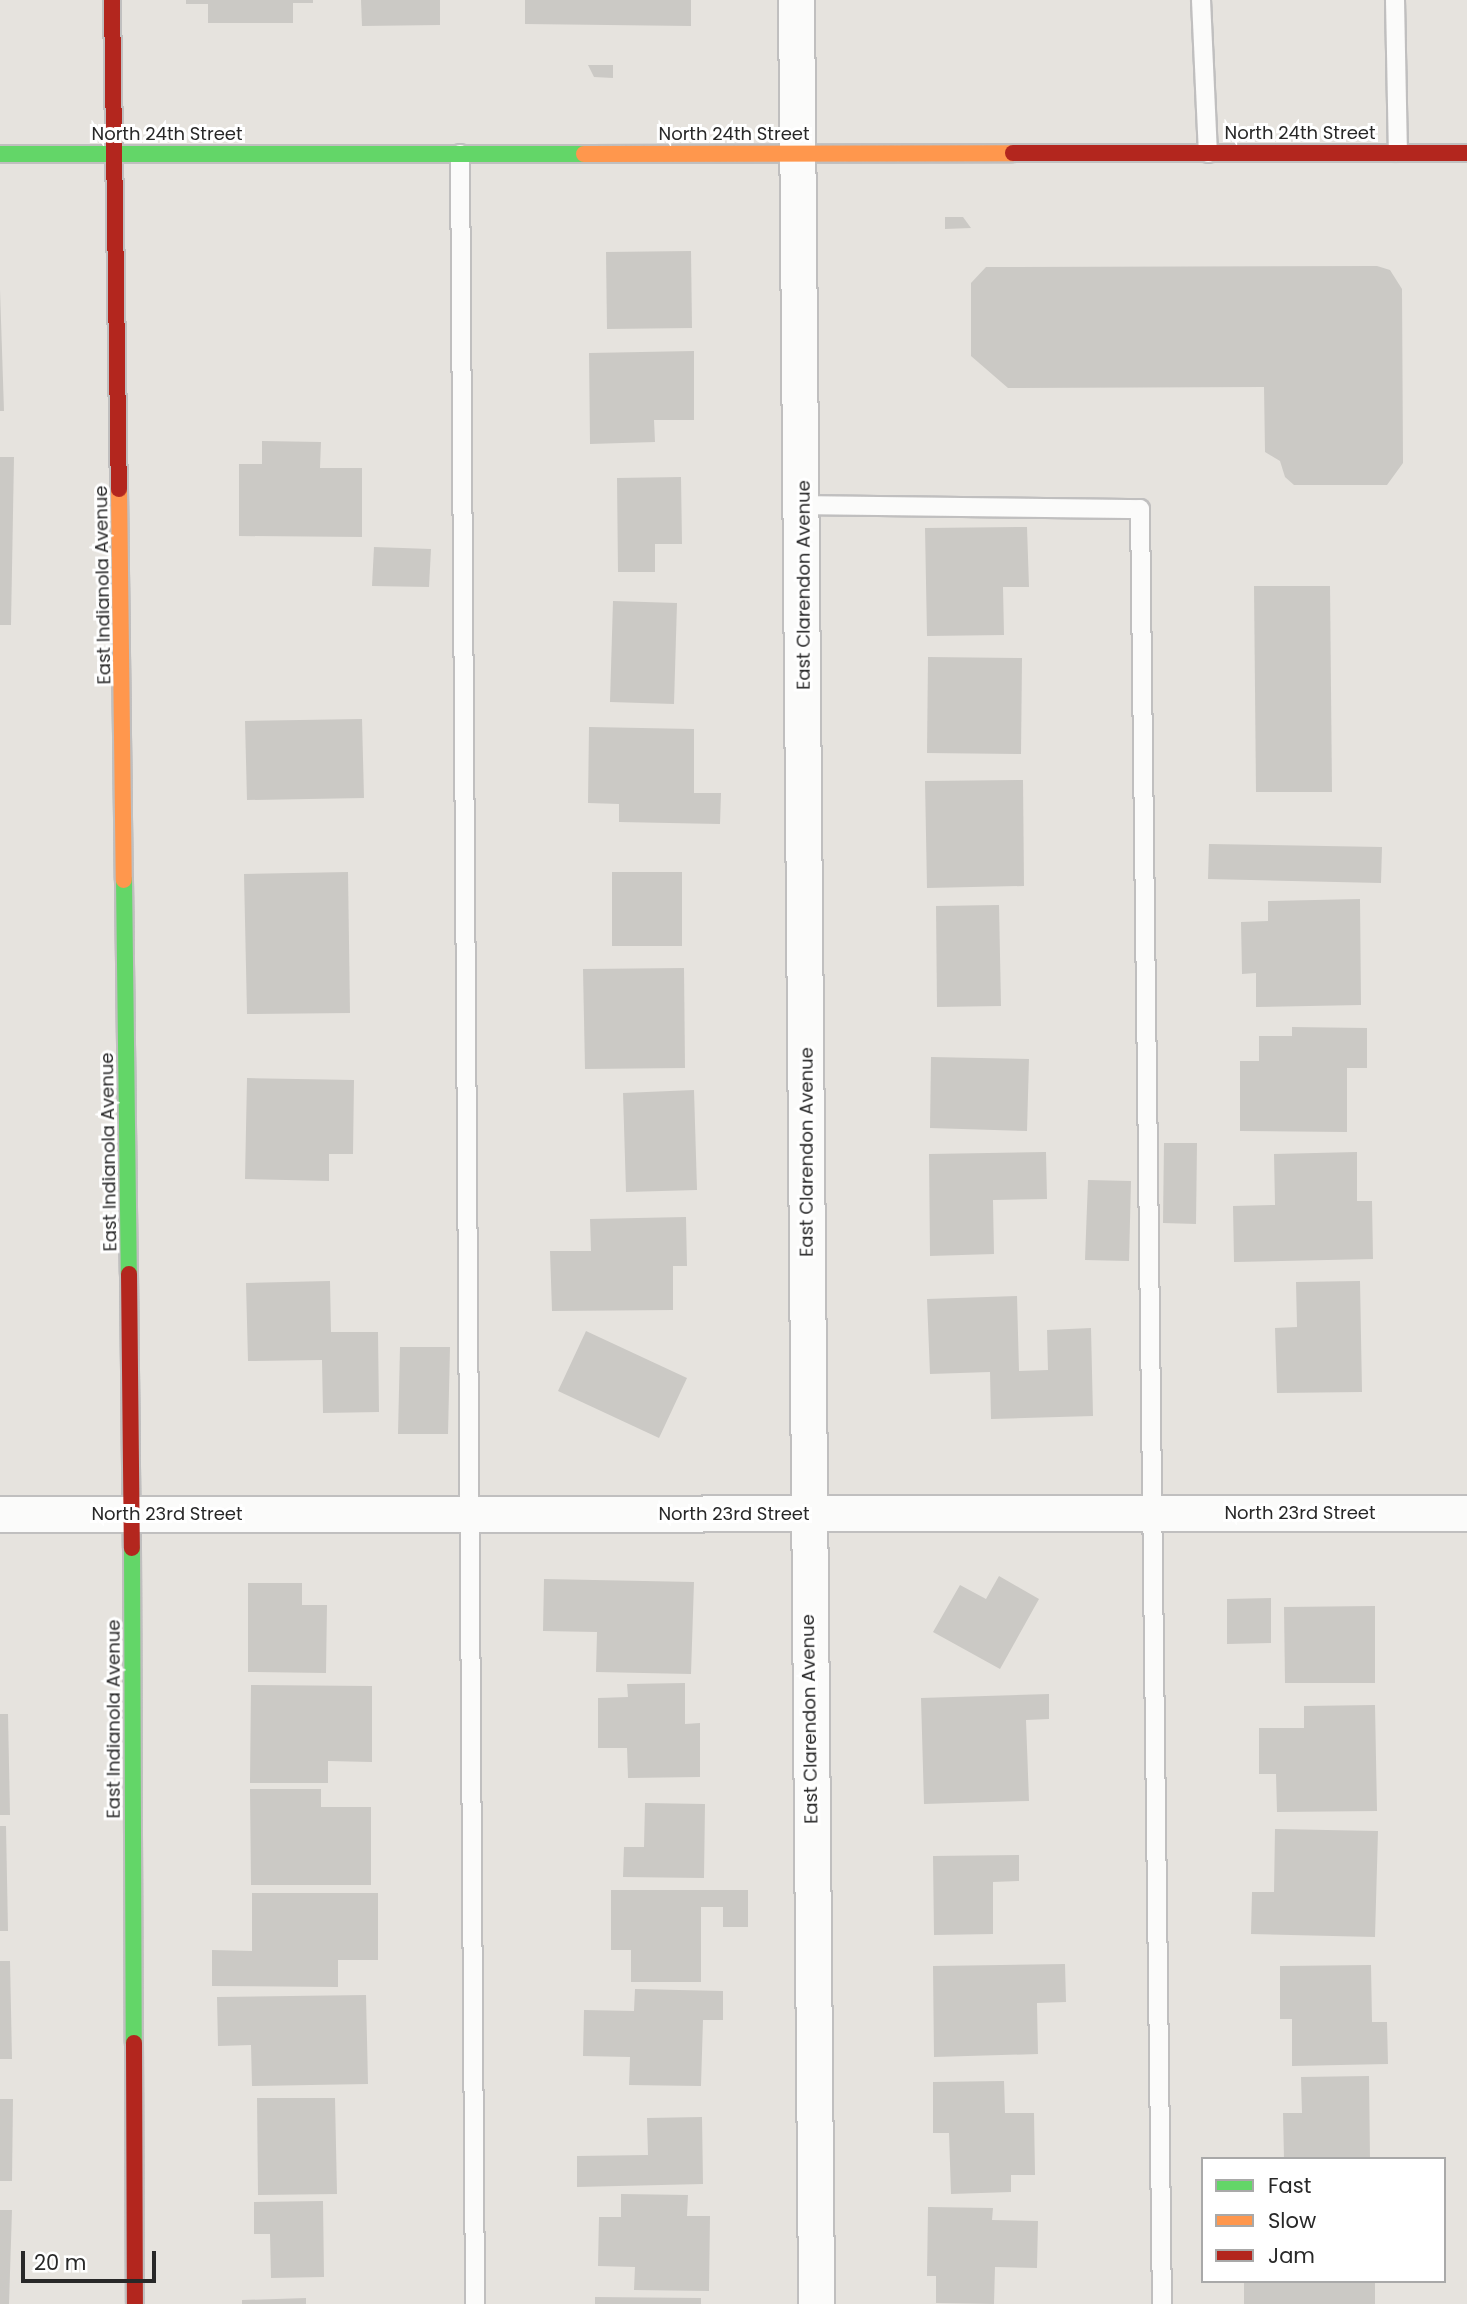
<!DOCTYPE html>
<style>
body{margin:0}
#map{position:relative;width:1467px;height:2304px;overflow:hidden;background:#e6e3de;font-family:Poppins,sans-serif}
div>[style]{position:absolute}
.building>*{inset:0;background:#cbc9c5}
.roads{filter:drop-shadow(2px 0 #c0bfbf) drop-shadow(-2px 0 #c0bfbf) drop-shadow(0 2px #c0bfbf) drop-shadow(0 -2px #c0bfbf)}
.lane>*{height:18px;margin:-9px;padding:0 9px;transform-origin:9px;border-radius:9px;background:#fbfbfa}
.street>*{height:35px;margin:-17.5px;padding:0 17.5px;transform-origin:17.5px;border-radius:17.5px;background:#fbfbfa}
.fast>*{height:16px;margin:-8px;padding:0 8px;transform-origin:8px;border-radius:8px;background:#63d668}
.slow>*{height:16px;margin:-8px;padding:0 8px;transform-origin:8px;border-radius:8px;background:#ff974d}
.jam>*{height:16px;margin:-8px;padding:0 8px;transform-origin:8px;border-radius:8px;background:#b3261e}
span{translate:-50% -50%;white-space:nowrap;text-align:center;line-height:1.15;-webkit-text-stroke:6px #fff;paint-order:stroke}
.street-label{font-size:18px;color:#282828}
.legend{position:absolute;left:1201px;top:2157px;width:245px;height:126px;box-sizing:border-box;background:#fff;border:2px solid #a9a9a9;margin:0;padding:9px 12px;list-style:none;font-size:21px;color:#282828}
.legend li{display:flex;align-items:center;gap:14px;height:35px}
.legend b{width:35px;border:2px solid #a9a9a9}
.scale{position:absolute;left:21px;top:2251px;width:135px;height:32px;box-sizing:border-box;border:4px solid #282828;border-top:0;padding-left:9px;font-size:21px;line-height:24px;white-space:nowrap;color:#282828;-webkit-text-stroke:5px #fff;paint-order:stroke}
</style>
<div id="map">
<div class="building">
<div style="clip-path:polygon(186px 0,313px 0,313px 3px,293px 3px,293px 23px,208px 23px,208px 4px,186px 4px)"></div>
<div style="clip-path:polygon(361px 0,440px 0,440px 25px,362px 26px)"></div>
<div style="clip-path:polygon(525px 0,691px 0,691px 26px,525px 24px)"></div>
<div style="clip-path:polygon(588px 65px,613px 65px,613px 78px,594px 77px)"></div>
<div style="clip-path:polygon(945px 217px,963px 217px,971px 228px,945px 229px)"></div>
<div style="clip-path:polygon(691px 251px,692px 328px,607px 329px,606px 252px)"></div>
<div style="clip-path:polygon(1377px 266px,1390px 270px,1402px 289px,1403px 463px,1387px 485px,1294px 485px,1285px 477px,1280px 461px,1265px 452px,1264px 387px,1008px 388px,971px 356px,971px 283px,986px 267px)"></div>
<div style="clip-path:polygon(0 290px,4px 411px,0 411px)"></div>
<div style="clip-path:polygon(694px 351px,694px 420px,654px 420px,655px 442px,590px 444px,589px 353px)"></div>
<div style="clip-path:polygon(262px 441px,321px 442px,320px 468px,362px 468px,362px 537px,239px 536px,239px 464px,262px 464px)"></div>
<div style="clip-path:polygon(0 457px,14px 457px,11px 625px,0 625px)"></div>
<div style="clip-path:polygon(681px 477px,682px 544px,655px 544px,655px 572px,618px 572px,617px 478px)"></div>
<div style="clip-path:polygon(1027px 527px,1029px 587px,1003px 587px,1004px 635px,927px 636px,925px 528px)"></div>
<div style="clip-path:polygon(374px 547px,431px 549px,429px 587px,372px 586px)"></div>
<div style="clip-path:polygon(1254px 586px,1330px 586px,1332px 792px,1256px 792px)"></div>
<div style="clip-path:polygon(613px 601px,677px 603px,674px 704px,610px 702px)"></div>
<div style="clip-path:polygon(928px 657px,1022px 658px,1021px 754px,927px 753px)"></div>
<div style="clip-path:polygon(362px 719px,364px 798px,247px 800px,245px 721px)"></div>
<div style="clip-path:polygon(589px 727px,694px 729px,694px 793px,721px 793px,720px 824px,619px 822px,619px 804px,588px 803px)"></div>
<div style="clip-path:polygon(1023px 780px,1024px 886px,927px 888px,925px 781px)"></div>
<div style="clip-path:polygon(1209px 844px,1382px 847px,1381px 883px,1208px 879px)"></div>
<div style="clip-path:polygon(348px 872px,350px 1013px,247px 1014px,244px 874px)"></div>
<div style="clip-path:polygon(612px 872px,682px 872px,682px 946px,612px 946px)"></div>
<div style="clip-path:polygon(1360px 899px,1361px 1005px,1256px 1007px,1256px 973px,1242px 974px,1241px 922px,1268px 921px,1268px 901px)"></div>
<div style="clip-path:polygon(999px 905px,1001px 1006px,937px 1007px,936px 906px)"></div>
<div style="clip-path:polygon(684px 968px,685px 1068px,585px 1069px,583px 969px)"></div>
<div style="clip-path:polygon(1292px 1027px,1367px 1028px,1367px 1068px,1347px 1068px,1347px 1132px,1240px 1131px,1240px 1061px,1259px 1061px,1259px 1036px,1292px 1036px)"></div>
<div style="clip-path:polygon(931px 1057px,1029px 1059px,1027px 1131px,930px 1128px)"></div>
<div style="clip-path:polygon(247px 1078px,354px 1080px,353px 1154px,329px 1154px,329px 1181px,245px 1179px)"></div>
<div style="clip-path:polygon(694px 1090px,697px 1190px,626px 1192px,623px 1093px)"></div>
<div style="clip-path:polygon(1164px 1143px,1197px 1143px,1196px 1224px,1163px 1223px)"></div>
<div style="clip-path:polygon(1046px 1152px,1047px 1199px,993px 1200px,994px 1254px,930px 1256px,929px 1154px)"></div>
<div style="clip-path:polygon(1357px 1152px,1357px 1201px,1372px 1201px,1373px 1259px,1234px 1262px,1233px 1206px,1275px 1205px,1274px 1154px)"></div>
<div style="clip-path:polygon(1088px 1180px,1131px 1181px,1129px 1261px,1085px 1260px)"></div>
<div style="clip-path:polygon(686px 1217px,687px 1266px,673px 1266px,673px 1310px,552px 1311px,550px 1251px,591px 1251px,590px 1219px)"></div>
<div style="clip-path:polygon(330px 1281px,331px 1332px,378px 1332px,379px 1412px,323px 1413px,322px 1360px,248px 1361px,246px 1283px)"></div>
<div style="clip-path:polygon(1360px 1281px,1362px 1392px,1277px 1393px,1275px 1328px,1297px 1327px,1296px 1282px)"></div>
<div style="clip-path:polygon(1017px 1296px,1019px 1371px,1048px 1370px,1047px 1330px,1091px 1328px,1093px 1416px,991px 1419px,990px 1372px,930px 1374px,927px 1299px)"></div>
<div style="clip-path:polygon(586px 1331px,687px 1378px,659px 1438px,558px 1391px)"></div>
<div style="clip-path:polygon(400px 1347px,450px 1347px,448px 1434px,398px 1434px)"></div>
<div style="clip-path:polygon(999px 1576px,1039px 1599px,1000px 1669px,933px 1632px,960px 1585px,986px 1599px)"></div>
<div style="clip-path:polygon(544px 1579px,694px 1582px,691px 1674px,596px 1672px,597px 1632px,543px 1631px)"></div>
<div style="clip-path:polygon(248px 1583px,302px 1583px,302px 1605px,327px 1605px,326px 1673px,248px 1672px)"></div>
<div style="clip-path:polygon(1271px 1598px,1271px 1643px,1227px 1644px,1227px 1599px)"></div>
<div style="clip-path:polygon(1375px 1606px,1375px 1683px,1285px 1683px,1284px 1607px)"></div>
<div style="clip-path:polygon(685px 1683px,685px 1724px,700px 1723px,700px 1777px,628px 1778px,627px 1748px,598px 1748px,598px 1698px,628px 1697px,627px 1684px)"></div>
<div style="clip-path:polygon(251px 1685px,372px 1686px,372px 1762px,328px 1761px,328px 1783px,250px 1783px)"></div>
<div style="clip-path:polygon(1049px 1694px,1049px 1719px,1026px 1720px,1029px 1801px,924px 1804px,921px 1698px)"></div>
<div style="clip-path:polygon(1375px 1705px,1377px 1811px,1277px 1812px,1276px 1774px,1259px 1774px,1259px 1728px,1304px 1728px,1304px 1706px)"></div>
<div style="clip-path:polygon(0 1714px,8px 1714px,10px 1815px,0 1815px)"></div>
<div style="clip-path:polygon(250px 1789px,321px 1789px,321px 1807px,371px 1807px,371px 1885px,251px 1885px)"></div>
<div style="clip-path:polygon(645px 1803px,705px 1804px,704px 1878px,623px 1877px,624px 1847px,644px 1847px)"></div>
<div style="clip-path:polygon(0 1826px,6px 1826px,8px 1931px,0 1931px)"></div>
<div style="clip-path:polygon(1275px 1829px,1378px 1831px,1375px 1937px,1251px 1934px,1252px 1892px,1274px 1892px)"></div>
<div style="clip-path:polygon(1019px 1855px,1019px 1881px,993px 1882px,993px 1934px,934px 1935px,933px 1856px)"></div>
<div style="clip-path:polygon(611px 1890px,748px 1890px,748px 1927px,723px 1927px,723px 1907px,701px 1907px,701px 1982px,631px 1982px,631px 1950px,611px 1950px)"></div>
<div style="clip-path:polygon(252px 1893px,378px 1893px,378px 1960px,338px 1960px,338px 1987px,212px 1986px,212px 1950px,252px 1951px)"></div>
<div style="clip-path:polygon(0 1961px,10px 1961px,12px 2059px,0 2059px)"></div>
<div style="clip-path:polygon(1065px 1964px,1066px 2002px,1037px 2003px,1038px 2054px,934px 2057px,933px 1966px)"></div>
<div style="clip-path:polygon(1371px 1965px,1372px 2022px,1387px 2022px,1388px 2064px,1292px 2066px,1292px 2019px,1280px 2019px,1280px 1966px)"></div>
<div style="clip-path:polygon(635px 1989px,723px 1991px,723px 2020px,703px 2020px,701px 2086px,629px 2085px,630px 2057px,583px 2056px,584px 2010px,634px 2011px)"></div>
<div style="clip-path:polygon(366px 1995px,368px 2084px,252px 2086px,251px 2045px,218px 2046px,217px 1997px)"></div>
<div style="clip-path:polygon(1369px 2076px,1370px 2159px,1284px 2159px,1283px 2113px,1302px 2113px,1301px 2077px)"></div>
<div style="clip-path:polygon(1004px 2081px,1005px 2113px,1034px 2113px,1035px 2175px,1011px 2175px,1011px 2192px,951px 2194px,949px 2133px,933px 2133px,933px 2082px)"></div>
<div style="clip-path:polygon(257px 2098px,335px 2098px,337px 2194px,258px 2195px)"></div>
<div style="clip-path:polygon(0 2099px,13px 2099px,12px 2181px,0 2181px)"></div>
<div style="clip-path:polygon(702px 2117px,703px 2184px,577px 2187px,577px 2156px,648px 2155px,647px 2118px)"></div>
<div style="clip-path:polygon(621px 2194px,688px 2195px,687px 2216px,710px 2216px,709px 2291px,634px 2290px,635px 2267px,598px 2266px,599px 2217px,621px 2217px)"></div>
<div style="clip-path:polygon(323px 2201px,324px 2277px,271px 2278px,270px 2234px,254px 2234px,254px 2202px)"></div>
<div style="clip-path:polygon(928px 2207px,993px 2208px,992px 2220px,1038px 2221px,1037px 2268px,995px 2267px,994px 2304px,936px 2303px,936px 2276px,927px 2276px)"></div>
<div style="clip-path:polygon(0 2210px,12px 2210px,9px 2304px,0 2304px)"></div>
<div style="clip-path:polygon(1244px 2281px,1375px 2281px,1375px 2304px,1244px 2304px)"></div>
<div style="clip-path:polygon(595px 2297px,701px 2298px,701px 2304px,595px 2304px)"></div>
<div style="clip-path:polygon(306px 2298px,306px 2304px,242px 2304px,242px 2300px)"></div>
</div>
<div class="roads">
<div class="lane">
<div style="left:1201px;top:0;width:153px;rotate:87.4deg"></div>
<div style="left:1395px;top:0;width:152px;rotate:88.9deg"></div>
<div style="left:460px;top:154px;width:2150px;rotate:89.6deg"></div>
<div style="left:804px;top:505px;width:336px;rotate:0.7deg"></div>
<div style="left:1140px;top:509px;width:1795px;rotate:89.3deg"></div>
</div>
<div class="street">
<div style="left:796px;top:0;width:2304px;rotate:89.5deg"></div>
<div style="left:0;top:1514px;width:1467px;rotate:-0.04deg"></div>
</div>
<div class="fast">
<div style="left:0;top:154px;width:584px"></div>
<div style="left:124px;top:880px;width:394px;rotate:89.3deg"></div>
<div style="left:132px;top:1548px;width:495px;rotate:89.8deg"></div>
</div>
<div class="slow">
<div style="left:584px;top:154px;width:429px;rotate:-0.1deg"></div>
<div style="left:119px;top:489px;width:391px;rotate:89.3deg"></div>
</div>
<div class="jam">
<div style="left:112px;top:0;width:489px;rotate:89.2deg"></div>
<div style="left:1013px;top:153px;width:454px"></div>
<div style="left:129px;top:1274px;width:274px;rotate:89.4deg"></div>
<div style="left:134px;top:2043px;width:261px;rotate:89.8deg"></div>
</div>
</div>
<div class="street-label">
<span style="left:1300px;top:133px">North 24th Street</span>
<span style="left:167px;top:134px">North 24th Street</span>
<span style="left:734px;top:134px">North 24th Street</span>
<span style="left:103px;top:585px;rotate:-91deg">East Indianola Avenue</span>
<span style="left:804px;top:585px;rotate:-90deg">East Clarendon Avenue</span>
<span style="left:109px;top:1152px;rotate:-91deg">East Indianola Avenue</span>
<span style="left:807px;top:1152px;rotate:-90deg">East Clarendon Avenue</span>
<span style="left:1300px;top:1513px">North 23rd Street</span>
<span style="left:167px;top:1514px">North 23rd Street</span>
<span style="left:734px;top:1514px">North 23rd Street</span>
<span style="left:114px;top:1719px;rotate:-90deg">East Indianola Avenue</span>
<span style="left:810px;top:1719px;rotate:-91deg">East Clarendon Avenue</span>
</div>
<ul class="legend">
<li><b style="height:9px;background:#63d668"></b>Fast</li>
<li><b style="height:9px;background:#ff974d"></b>Slow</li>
<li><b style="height:9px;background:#b3261e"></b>Jam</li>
</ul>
<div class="scale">20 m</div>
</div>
